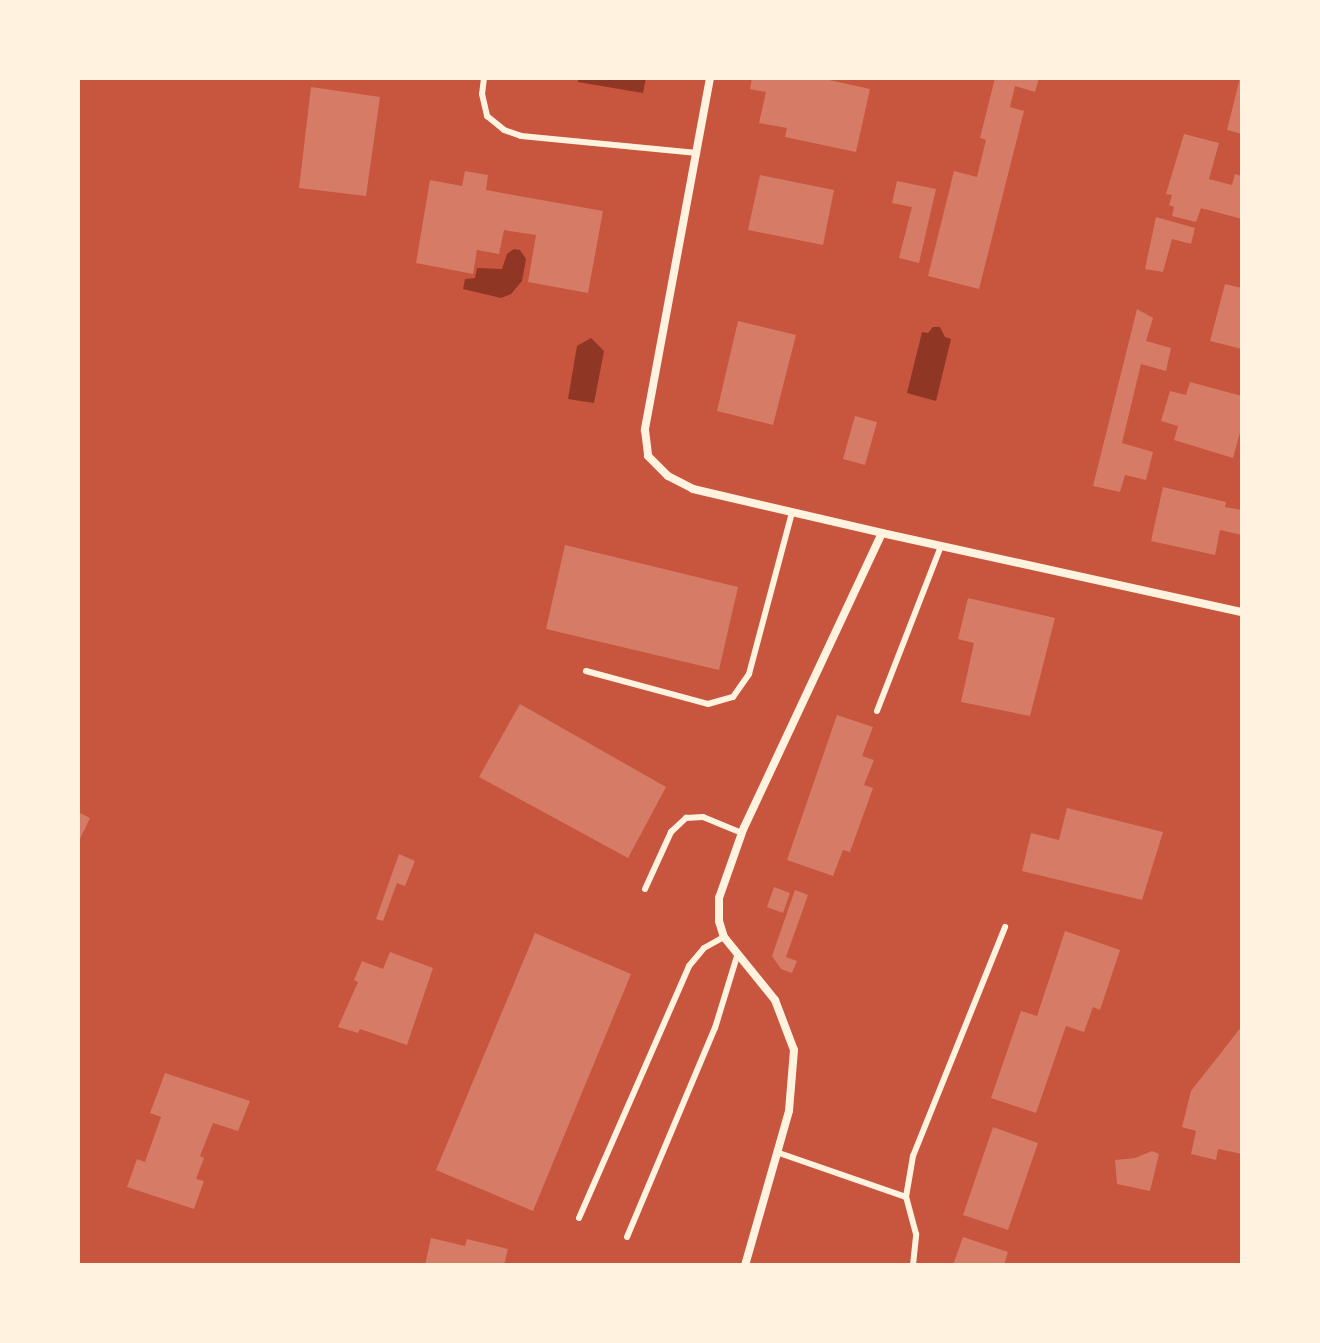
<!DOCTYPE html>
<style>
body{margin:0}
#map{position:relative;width:1320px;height:1343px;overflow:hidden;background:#c8553d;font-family:"Noto Sans",sans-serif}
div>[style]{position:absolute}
.water>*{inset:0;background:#8f3625}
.building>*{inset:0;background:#d67c66}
.service>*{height:6px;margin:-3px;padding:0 3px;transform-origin:3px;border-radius:3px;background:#fff3e0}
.minor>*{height:8px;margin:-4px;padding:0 4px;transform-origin:4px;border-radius:4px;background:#fff3e0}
span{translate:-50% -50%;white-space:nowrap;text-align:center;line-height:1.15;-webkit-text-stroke:8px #fff3e0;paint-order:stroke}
.frame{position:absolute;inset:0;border:80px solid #fff3e0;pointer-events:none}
</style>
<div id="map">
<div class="water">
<div style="clip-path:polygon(578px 78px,646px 78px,643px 93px,578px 82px)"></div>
<div style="clip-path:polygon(514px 249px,520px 250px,526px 259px,522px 281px,511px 294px,501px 298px,463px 289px,465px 279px,475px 278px,477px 268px,502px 269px,507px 254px)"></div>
<div style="clip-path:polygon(933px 327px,940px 327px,945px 337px,951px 339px,936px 401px,907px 393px,922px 332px,928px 333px)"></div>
<div style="clip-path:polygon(591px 338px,604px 351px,594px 403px,568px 399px,577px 346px)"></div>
</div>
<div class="building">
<div style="clip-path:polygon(752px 78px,820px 78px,870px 89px,856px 152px,785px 137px,787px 128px,759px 123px,766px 92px,750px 89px)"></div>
<div style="clip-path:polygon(995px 78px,1039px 78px,1035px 92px,1015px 86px,1010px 107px,1024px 111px,979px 289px,928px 276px,954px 171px,977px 177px,986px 140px,980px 138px)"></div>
<div style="clip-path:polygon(1240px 78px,1242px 78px,1242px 134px,1227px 130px)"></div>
<div style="clip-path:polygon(311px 87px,380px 97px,366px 196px,299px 188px)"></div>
<div style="clip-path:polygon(1184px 134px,1219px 143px,1209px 179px,1232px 185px,1235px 174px,1242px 176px,1242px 219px,1201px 208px,1196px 222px,1172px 216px,1174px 207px,1169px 205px,1172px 195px,1166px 194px)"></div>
<div style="clip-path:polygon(465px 171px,488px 175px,486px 190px,603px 211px,588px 293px,528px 282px,536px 235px,504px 230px,499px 254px,477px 250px,473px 274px,416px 263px,430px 180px,462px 186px)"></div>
<div style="clip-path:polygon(760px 175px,834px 190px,823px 245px,748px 230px)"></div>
<div style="clip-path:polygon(897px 181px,936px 189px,919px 263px,899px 258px,912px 207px,892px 203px)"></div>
<div style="clip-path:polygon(1156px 217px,1195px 228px,1191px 244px,1172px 239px,1163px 272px,1145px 269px)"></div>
<div style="clip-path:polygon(1225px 284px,1242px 288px,1242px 349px,1210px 341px)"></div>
<div style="clip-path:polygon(1137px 309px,1153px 318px,1146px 341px,1171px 348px,1166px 371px,1141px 364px,1122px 443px,1153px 452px,1146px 480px,1125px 475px,1120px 492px,1093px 486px)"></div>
<div style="clip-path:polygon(738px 321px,796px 335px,773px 425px,717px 411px)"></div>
<div style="clip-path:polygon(1190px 382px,1242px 396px,1242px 425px,1233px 458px,1174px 440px,1178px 426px,1161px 421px,1170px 391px,1186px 395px)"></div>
<div style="clip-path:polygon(855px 416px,877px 422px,865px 465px,843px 459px)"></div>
<div style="clip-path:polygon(1163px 487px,1226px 502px,1225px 507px,1242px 510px,1242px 535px,1220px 530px,1215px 555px,1151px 541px)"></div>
<div style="clip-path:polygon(565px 545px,738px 587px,719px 670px,546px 629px)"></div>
<div style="clip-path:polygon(968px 598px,1055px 618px,1030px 716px,961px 702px,974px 643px,958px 639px)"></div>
<div style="clip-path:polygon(520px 704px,666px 787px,628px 858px,479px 777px)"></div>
<div style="clip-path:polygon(837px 715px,873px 727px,862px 756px,874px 760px,864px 785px,873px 788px,850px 852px,843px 850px,833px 876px,787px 860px)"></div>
<div style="clip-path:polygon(1067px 808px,1163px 832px,1142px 900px,1022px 871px,1031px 833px,1059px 840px)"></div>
<div style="clip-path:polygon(78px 812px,90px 818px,78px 843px)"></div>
<div style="clip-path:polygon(399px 854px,415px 861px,405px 886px,397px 883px,383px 921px,376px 919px)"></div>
<div style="clip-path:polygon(774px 887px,790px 893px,783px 913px,767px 907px)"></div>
<div style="clip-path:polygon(795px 890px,808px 895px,786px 957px,797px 961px,792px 973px,781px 969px,772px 956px)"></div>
<div style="clip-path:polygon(1065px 931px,1120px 950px,1100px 1010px,1093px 1007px,1084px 1032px,1066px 1026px,1036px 1113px,991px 1098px,1021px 1011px,1037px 1016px)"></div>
<div style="clip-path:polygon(535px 933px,631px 974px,533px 1211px,436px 1170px)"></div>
<div style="clip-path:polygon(390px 952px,433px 968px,407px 1045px,360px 1029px,358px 1033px,338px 1027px,358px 982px,354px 980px,362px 961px,383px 969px)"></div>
<div style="clip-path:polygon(1242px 1026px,1242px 1154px,1218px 1149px,1216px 1160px,1191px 1154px,1196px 1131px,1182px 1127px,1191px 1091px)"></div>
<div style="clip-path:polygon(165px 1073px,250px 1101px,238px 1131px,213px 1123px,200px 1156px,204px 1158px,196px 1179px,204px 1181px,194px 1209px,127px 1187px,137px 1159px,145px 1162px,161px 1117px,150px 1113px)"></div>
<div style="clip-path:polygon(993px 1127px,1038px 1143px,1008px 1230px,963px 1215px)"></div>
<div style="clip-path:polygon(1152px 1151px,1159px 1154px,1150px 1191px,1117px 1184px,1115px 1160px,1135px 1158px)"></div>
<div style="clip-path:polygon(963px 1237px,1008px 1252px,1004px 1265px,953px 1265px)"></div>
<div style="clip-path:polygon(431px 1238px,465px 1246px,467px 1239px,508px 1249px,504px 1265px,425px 1265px)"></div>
</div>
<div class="service">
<div style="left:484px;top:78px;width:16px;rotate:97deg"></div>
<div style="left:482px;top:94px;width:23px;rotate:77deg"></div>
<div style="left:487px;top:116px;width:22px;rotate:39deg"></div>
<div style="left:504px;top:130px;width:18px;rotate:19deg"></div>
<div style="left:521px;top:136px;width:177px;rotate:5.5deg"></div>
<div style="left:586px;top:671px;width:126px;rotate:15.1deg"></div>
<div style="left:708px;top:704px;width:26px;rotate:-16deg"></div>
<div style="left:733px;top:697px;width:28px;rotate:-55deg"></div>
<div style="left:749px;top:674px;width:168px;rotate:-75.1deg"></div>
<div style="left:877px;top:711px;width:177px;rotate:-68.8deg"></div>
<div style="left:645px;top:889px;width:63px;rotate:-65.5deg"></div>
<div style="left:671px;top:832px;width:21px;rotate:-43deg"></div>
<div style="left:686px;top:818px;width:17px;rotate:-3deg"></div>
<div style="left:703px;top:817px;width:42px;rotate:22.3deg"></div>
<div style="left:779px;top:1153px;width:134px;rotate:19.1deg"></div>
<div style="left:579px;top:1218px;width:275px;rotate:-66.4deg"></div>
<div style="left:689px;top:966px;width:23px;rotate:-50deg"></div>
<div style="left:704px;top:948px;width:23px;rotate:-29deg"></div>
<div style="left:627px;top:1237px;width:227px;rotate:-67.2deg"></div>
<div style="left:715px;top:1028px;width:75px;rotate:-73deg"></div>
<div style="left:913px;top:1265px;width:31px;rotate:-84deg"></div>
<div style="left:916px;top:1234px;width:38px;rotate:-105deg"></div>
<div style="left:906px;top:1197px;width:42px;rotate:-80.3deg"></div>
<div style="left:913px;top:1156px;width:247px;rotate:-68.1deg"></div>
</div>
<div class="minor">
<div style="left:710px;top:78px;width:358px;rotate:100.5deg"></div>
<div style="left:645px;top:430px;width:26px;rotate:83deg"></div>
<div style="left:648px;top:456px;width:28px;rotate:45deg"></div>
<div style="left:668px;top:476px;width:28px;rotate:27deg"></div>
<div style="left:693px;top:489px;width:194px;rotate:13.1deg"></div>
<div style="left:882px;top:533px;width:325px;rotate:115.1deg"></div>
<div style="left:744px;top:827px;width:75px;rotate:109.4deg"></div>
<div style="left:719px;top:898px;width:23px;rotate:90deg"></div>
<div style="left:719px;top:921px;width:17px;rotate:73deg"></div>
<div style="left:724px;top:937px;width:81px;rotate:51deg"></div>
<div style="left:775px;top:1000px;width:53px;rotate:69.2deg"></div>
<div style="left:794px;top:1050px;width:61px;rotate:94.7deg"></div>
<div style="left:789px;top:1111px;width:160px;rotate:105.9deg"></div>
<div style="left:882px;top:533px;width:369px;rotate:12.4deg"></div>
</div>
<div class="frame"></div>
</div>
